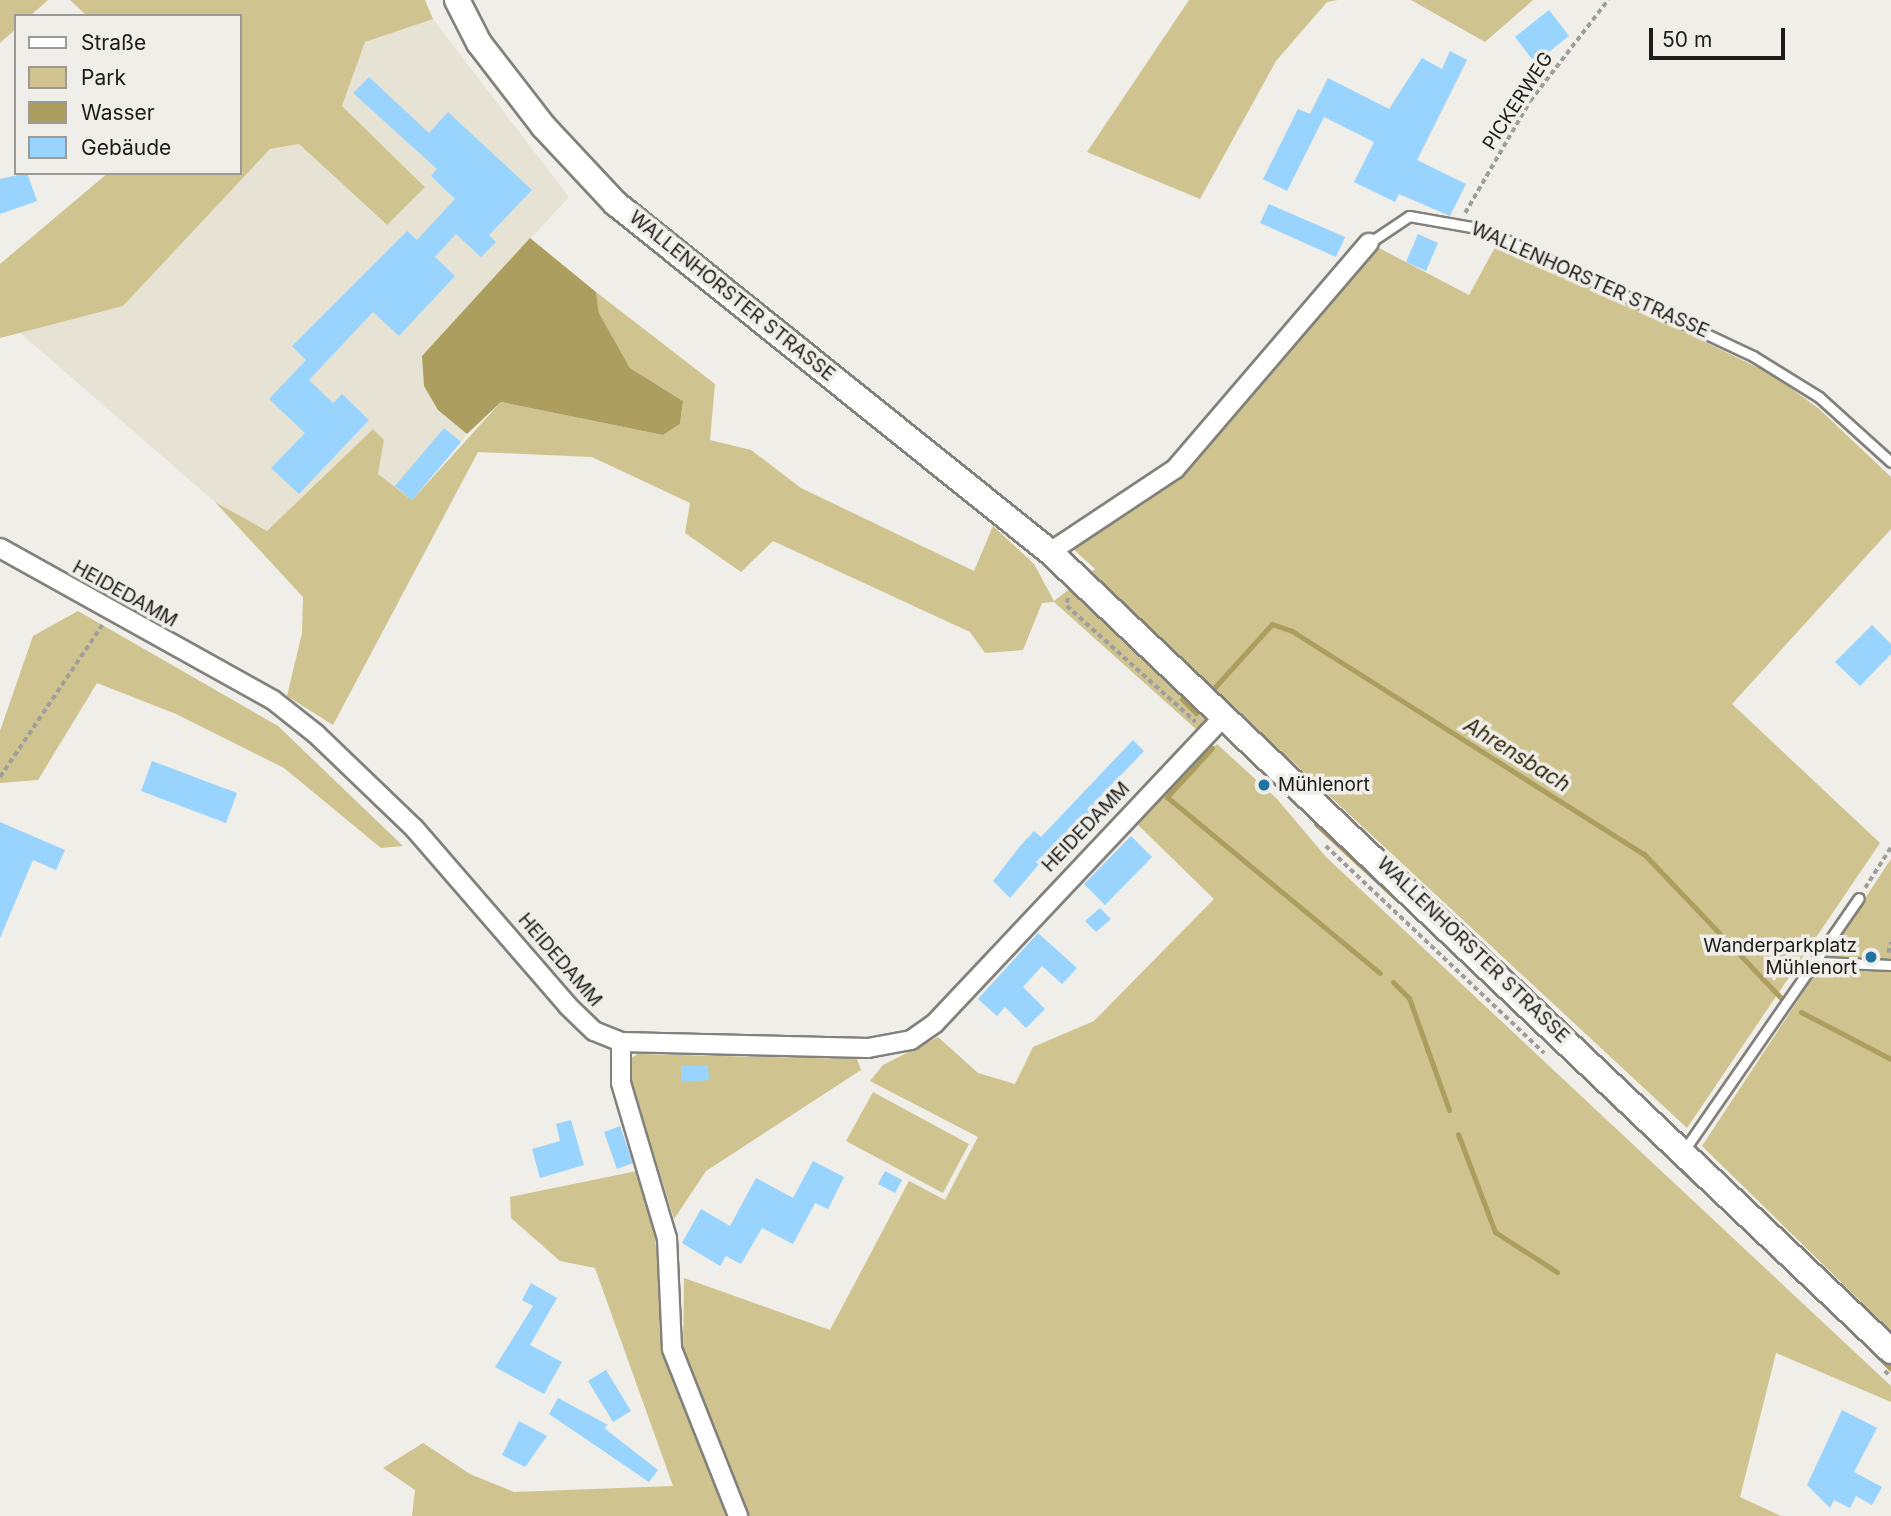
<!DOCTYPE html>
<meta charset="utf-8">
<style>
body{margin:0}
#map{position:relative;width:1891px;height:1516px;overflow:hidden;background:#efeee8;font-family:Inter,sans-serif}
div>[style]{position:absolute}
.built>*{inset:0;background:#e6e3d5}
.green>*{inset:0;background:#cfc38f}
.water>*{inset:0;background:#ac9e5e}
.stream>*{height:5px;margin:-2.5px;padding:0 2.5px;transform-origin:2.5px;border-radius:2.5px;background:#ac9e5e}
.building>*{inset:0;background:#98d4ff}
.path>*{height:3.5px;margin-top:-1.75px;transform-origin:0;background:repeating-linear-gradient(90deg,#9f9e9a 0 5px,transparent 0 8.5px)}
.roads{filter:drop-shadow(2px 0 #82817b) drop-shadow(-2px 0 #82817b) drop-shadow(0 2px #82817b) drop-shadow(0 -2px #82817b)}
.service>*{height:9px;margin:-4.5px;padding:0 4.5px;transform-origin:4.5px;border-radius:4.5px;background:#fff}
.minor>*{height:18px;margin:-9px;padding:0 9px;transform-origin:9px;border-radius:9px;background:#fff}
.secondary>*{height:24px;margin:-12px;padding:0 12px;transform-origin:12px;border-radius:12px;background:#fff}
.dots>*{width:19px;height:19px;translate:-50% -50%;box-sizing:border-box;border:4px solid #efeee8;border-radius:50%}
span{translate:-50% -50%;white-space:nowrap;text-align:center;line-height:1.15;-webkit-text-stroke:7px #efeee8;paint-order:stroke}
.street-label{font-size:19px;color:#1c1c1a}
.poi-label{font-size:19px;color:#1c1c1a}
.left{translate:0 -50%;text-align:left}
.right{translate:-100% -50%;text-align:right}
.water-label{font-size:21px;color:#312a0d;font-style:italic}
.legend{position:absolute;left:14px;top:14px;width:228px;height:161px;box-sizing:border-box;background:#efeee8;border:2px solid #9b9a96;margin:0;padding:9px 12px;list-style:none;font-size:21px;color:#1c1c1a}
.legend li{display:flex;align-items:center;gap:14px;height:35px}
.legend b{width:35px;border:2px solid #9b9a96}
.scale{position:absolute;left:1649px;top:28px;width:136px;height:32px;box-sizing:border-box;border:4px solid #1c1c1a;border-top:0;padding-left:9px;font-size:21px;line-height:24px;white-space:nowrap;color:#1c1c1a;-webkit-text-stroke:5px #efeee8;paint-order:stroke}
</style>
<div id="map">
<div class="built">
<div style="clip-path:polygon(433px 19px,569px 197px,422px 356px,438px 410px,467px 434px,412px 500px,378px 474px,384px 441px,373px 429px,267px 531px,215px 502px,19px 332px,123px 306px,270px 149px,299px 144px,386px 225px,425px 186px,342px 106px,365px 42px)"></div>
</div>
<div class="green">
<div style="clip-path:polygon(0 0,48px 0,30px 16px,16px 16px,16px 29px,0 43px)"></div>
<div style="clip-path:polygon(70px 0,425px 0,433px 19px,365px 42px,342px 106px,425px 187px,387px 225px,299px 144px,270px 149px,123px 306px,0 338px,0 264px,108px 173px,240px 173px,240px 16px,87px 16px)"></div>
<div style="clip-path:polygon(1189px 0,1338px 0,1327px 2px,1276px 61px,1200px 199px,1087px 152px)"></div>
<div style="clip-path:polygon(1411px 0,1533px 0,1485px 42px)"></div>
<div style="clip-path:polygon(1498px 242px,1771px 374px,1818px 408px,1891px 477px,1891px 529px,1732px 704px,1880px 843px,1687px 1128px,1223px 697px,1197px 730px,1054px 602px,1042px 603px,1023px 650px,985px 653px,970px 632px,773px 541px,741px 572px,685px 533px,690px 503px,592px 457px,478px 452px,333px 725px,287px 696px,302px 633px,303px 597px,215px 502px,267px 531px,373px 429px,384px 440px,378px 474px,412px 500px,501px 402px,663px 435px,680px 424px,683px 401px,630px 368px,599px 313px,596px 292px,715px 384px,710px 440px,751px 450px,801px 488px,974px 571px,993px 526px,1034px 564px,1054px 601px,1095px 569px,1069px 545px,1139px 503px,1249px 396px,1377px 247px,1469px 295px)"></div>
<div style="clip-path:polygon(78px 611px,278px 726px,403px 846px,381px 848px,284px 768px,176px 714px,97px 683px,38px 780px,0 783px,0 731px,33px 636px)"></div>
<div style="clip-path:polygon(1217px 744px,1277px 799px,1326px 857px,1891px 1386px,1891px 1402px,1776px 1353px,1740px 1497px,1781px 1516px,747px 1516px,683px 1353px,684px 1278px,830px 1330px,909px 1181px,945px 1200px,978px 1137px,870px 1081px,883px 1065px,938px 1037px,978px 1073px,1015px 1084px,1033px 1047px,1094px 1021px,1214px 899px,1134px 821px)"></div>
<div style="clip-path:polygon(1891px 859px,1891px 1331px,1702px 1146px)"></div>
<div style="clip-path:polygon(638px 1054px,857px 1059px,861px 1070px,706px 1171px,674px 1219px,628px 1072px,628px 1060px)"></div>
<div style="clip-path:polygon(873px 1092px,969px 1144px,943px 1193px,846px 1141px)"></div>
<div style="clip-path:polygon(637px 1171px,655px 1234px,664px 1352px,729px 1516px,412px 1516px,415px 1490px,383px 1468px,423px 1443px,470px 1474px,514px 1492px,673px 1486px,595px 1268px,560px 1261px,511px 1218px,510px 1197px)"></div>
</div>
<div class="water">
<div style="clip-path:polygon(530px 238px,596px 292px,599px 313px,630px 368px,683px 401px,680px 424px,663px 435px,501px 402px,467px 434px,438px 410px,424px 386px,422px 356px)"></div>
</div>
<div class="stream">
<div style="left:1215px;top:687px;width:85px;rotate:-47.9deg"></div>
<div style="left:1272px;top:624px;width:21px;rotate:19deg"></div>
<div style="left:1292px;top:631px;width:417px;rotate:32.4deg"></div>
<div style="left:1644px;top:854px;width:200px;rotate:46.4deg"></div>
<div style="left:1182px;top:699px;width:20px;rotate:45deg"></div>
<div style="left:1212px;top:748px;width:67px;rotate:132.6deg"></div>
<div style="left:1167px;top:797px;width:276px;rotate:39.6deg"></div>
<div style="left:1316px;top:824px;width:109px;rotate:42.8deg"></div>
<div style="left:1393px;top:982px;width:23px;rotate:45deg"></div>
<div style="left:1409px;top:998px;width:119px;rotate:70.3deg"></div>
<div style="left:1801px;top:1012px;width:102px;rotate:27.6deg"></div>
<div style="left:1628px;top:1118px;width:54px;rotate:43.5deg"></div>
<div style="left:1458px;top:1134px;width:105px;rotate:69.3deg"></div>
<div style="left:1495px;top:1232px;width:74px;rotate:32.8deg"></div>
<div style="left:1681px;top:1169px;width:21px;rotate:43deg"></div>
<div style="left:1871px;top:1349px;width:28px;rotate:45deg"></div>
</div>
<div class="building">
<div style="clip-path:polygon(1549px 10px,1569px 36px,1535px 63px,1515px 37px)"></div>
<div style="clip-path:polygon(1450px 51px,1467px 60px,1417px 160px,1466px 184px,1450px 216px,1399px 194px,1395px 202px,1354px 182px,1374px 142px,1324px 117px,1287px 191px,1263px 179px,1298px 109px,1310px 114px,1328px 78px,1389px 109px,1422px 58px,1442px 69px)"></div>
<div style="clip-path:polygon(369px 77px,429px 133px,448px 112px,532px 190px,489px 235px,496px 242px,481px 257px,456px 234px,435px 257px,455px 276px,399px 336px,373px 312px,309px 380px,333px 403px,342px 394px,369px 420px,299px 494px,271px 468px,305px 433px,269px 399px,306px 360px,292px 346px,407px 231px,417px 240px,455px 199px,431px 176px,437px 169px,353px 93px)"></div>
<div style="clip-path:polygon(27px 173px,37px 201px,0 214px,0 179px)"></div>
<div style="clip-path:polygon(1269px 204px,1345px 237px,1336px 257px,1260px 223px)"></div>
<div style="clip-path:polygon(1418px 234px,1438px 243px,1426px 271px,1406px 262px)"></div>
<div style="clip-path:polygon(444px 428px,461px 442px,412px 500px,395px 486px)"></div>
<div style="clip-path:polygon(1872px 625px,1891px 644px,1891px 654px,1860px 686px,1835px 662px)"></div>
<div style="clip-path:polygon(1133px 740px,1144px 751px,1096px 801px,1102px 807px,1068px 842px,1063px 836px,1010px 898px,993px 881px,1021px 845px,1034px 831px,1041px 837px)"></div>
<div style="clip-path:polygon(152px 761px,237px 793px,226px 823px,141px 791px)"></div>
<div style="clip-path:polygon(0 822px,65px 850px,56px 870px,33px 860px,0 938px)"></div>
<div style="clip-path:polygon(1131px 836px,1152px 857px,1105px 905px,1084px 884px)"></div>
<div style="clip-path:polygon(1100px 908px,1111px 919px,1096px 932px,1085px 921px)"></div>
<div style="clip-path:polygon(1038px 933px,1077px 968px,1062px 984px,1042px 966px,1023px 987px,1045px 1009px,1026px 1028px,1005px 1007px,997px 1016px,978px 999px)"></div>
<div style="clip-path:polygon(708px 1065px,709px 1080px,681px 1082px,681px 1066px)"></div>
<div style="clip-path:polygon(571px 1120px,584px 1165px,540px 1178px,532px 1149px,560px 1141px,556px 1124px)"></div>
<div style="clip-path:polygon(620px 1126px,633px 1163px,617px 1169px,604px 1132px)"></div>
<div style="clip-path:polygon(813px 1161px,844px 1177px,828px 1209px,815px 1203px,793px 1244px,762px 1228px,741px 1264px,726px 1256px,720px 1266px,682px 1243px,701px 1209px,730px 1226px,756px 1178px,793px 1198px)"></div>
<div style="clip-path:polygon(885px 1171px,902px 1180px,895px 1193px,878px 1184px)"></div>
<div style="clip-path:polygon(531px 1283px,557px 1298px,530px 1345px,562px 1362px,544px 1394px,495px 1367px,533px 1306px,522px 1300px)"></div>
<div style="clip-path:polygon(606px 1370px,631px 1411px,613px 1422px,588px 1381px)"></div>
<div style="clip-path:polygon(558px 1398px,608px 1425px,604px 1428px,658px 1470px,649px 1482px,549px 1414px)"></div>
<div style="clip-path:polygon(1842px 1410px,1877px 1428px,1854px 1472px,1882px 1487px,1872px 1505px,1856px 1496px,1850px 1508px,1834px 1500px,1830px 1508px,1807px 1485px)"></div>
<div style="clip-path:polygon(519px 1421px,547px 1436px,525px 1467px,502px 1455px)"></div>
</div>
<div class="path">
<div style="left:1465px;top:213px;width:129px;rotate:-59.9deg"></div>
<div style="left:1530px;top:101px;width:128px;rotate:-52.3deg"></div>
<div style="left:1068px;top:598px;width:8px;rotate:97deg"></div>
<div style="left:1067px;top:606px;width:173px;rotate:42deg"></div>
<div style="left:0;top:777px;width:183px;rotate:-56.1deg"></div>
<div style="left:1326px;top:846px;width:301px;rotate:43.5deg"></div>
<div style="left:1865px;top:888px;width:49px;rotate:-57.6deg"></div>
<div style="left:1888px;top:953px;width:11px;rotate:-75deg"></div>
<div style="left:1885px;top:1371px;width:8px;rotate:45deg"></div>
</div>
<div class="roads">
<div class="service">
<div style="left:1369px;top:243px;width:48px;rotate:-34deg"></div>
<div style="left:1409px;top:216px;width:75px;rotate:10deg"></div>
<div style="left:1483px;top:229px;width:298px;rotate:25.2deg"></div>
<div style="left:1753px;top:356px;width:78px;rotate:31.8deg"></div>
<div style="left:1819px;top:397px;width:97px;rotate:42.1deg"></div>
<div style="left:1819px;top:962px;width:72px;rotate:2.4deg"></div>
<div style="left:1685px;top:1149px;width:305px;rotate:-55.3deg"></div>
</div>
<div class="minor">
<div style="left:0;top:548px;width:312px;rotate:29.1deg"></div>
<div style="left:273px;top:700px;width:55px;rotate:38.3deg"></div>
<div style="left:316px;top:734px;width:136px;rotate:43.8deg"></div>
<div style="left:414px;top:828px;width:235px;rotate:49.1deg"></div>
<div style="left:568px;top:1006px;width:36px;rotate:44deg"></div>
<div style="left:594px;top:1031px;width:29px;rotate:22deg"></div>
<div style="left:621px;top:1042px;width:247px;rotate:1.4deg"></div>
<div style="left:868px;top:1048px;width:44px;rotate:-10.5deg"></div>
<div style="left:911px;top:1040px;width:29px;rotate:-35deg"></div>
<div style="left:935px;top:1023px;width:423px;rotate:-46.7deg"></div>
<div style="left:1050px;top:552px;width:150px;rotate:-33.6deg"></div>
<div style="left:1175px;top:469px;width:298px;rotate:-49.4deg"></div>
<div style="left:621px;top:1042px;width:41px;rotate:90deg"></div>
<div style="left:621px;top:1083px;width:162px;rotate:73.5deg"></div>
<div style="left:667px;top:1238px;width:111px;rotate:87.4deg"></div>
<div style="left:672px;top:1349px;width:180px;rotate:68.4deg"></div>
</div>
<div class="secondary">
<div style="left:457px;top:0;width:48px;rotate:62.9deg"></div>
<div style="left:479px;top:43px;width:106px;rotate:52.3deg"></div>
<div style="left:544px;top:127px;width:104px;rotate:46.9deg"></div>
<div style="left:615px;top:203px;width:558px;rotate:38.74deg"></div>
<div style="left:1050px;top:552px;width:1160px;rotate:43.53deg"></div>
</div>
</div>
<div class="dots">
<div style="left:1264px;top:785px;background:#2074a4"></div>
<div style="left:1871px;top:957px;background:#2074a4"></div>
</div>
<div class="street-label">
<span style="left:1518px;top:101px;rotate:-57deg">PICKERWEG</span>
<span style="left:1590px;top:280px;rotate:24deg">WALLENHORSTER STRASSE</span>
<span style="left:732px;top:296px;rotate:39deg">WALLENHORSTER STRASSE</span>
<span style="left:125px;top:594px;rotate:29deg">HEIDEDAMM</span>
<span style="left:1086px;top:827px;rotate:-46deg">HEIDEDAMM</span>
<span style="left:1473px;top:950px;rotate:44deg">WALLENHORSTER STRASSE</span>
<span style="left:560px;top:960px;rotate:49deg">HEIDEDAMM</span>
</div>
<div class="poi-label">
<span class="left" style="left:1278px;top:785px">Mühlenort</span>
<span class="right" style="left:1857px;top:957px">Wanderparkplatz<br>Mühlenort</span>
</div>
<div class="water-label">
<span style="left:1517px;top:755px;rotate:32deg">Ahrensbach</span>
</div>
<ul class="legend">
<li><b style="height:9px;background:#fff"></b>Straße</li>
<li><b style="height:19px;background:#cfc38f"></b>Park</li>
<li><b style="height:19px;background:#ac9e5e"></b>Wasser</li>
<li><b style="height:19px;background:#98d4ff"></b>Gebäude</li>
</ul>
<div class="scale">50 m</div>
</div>
